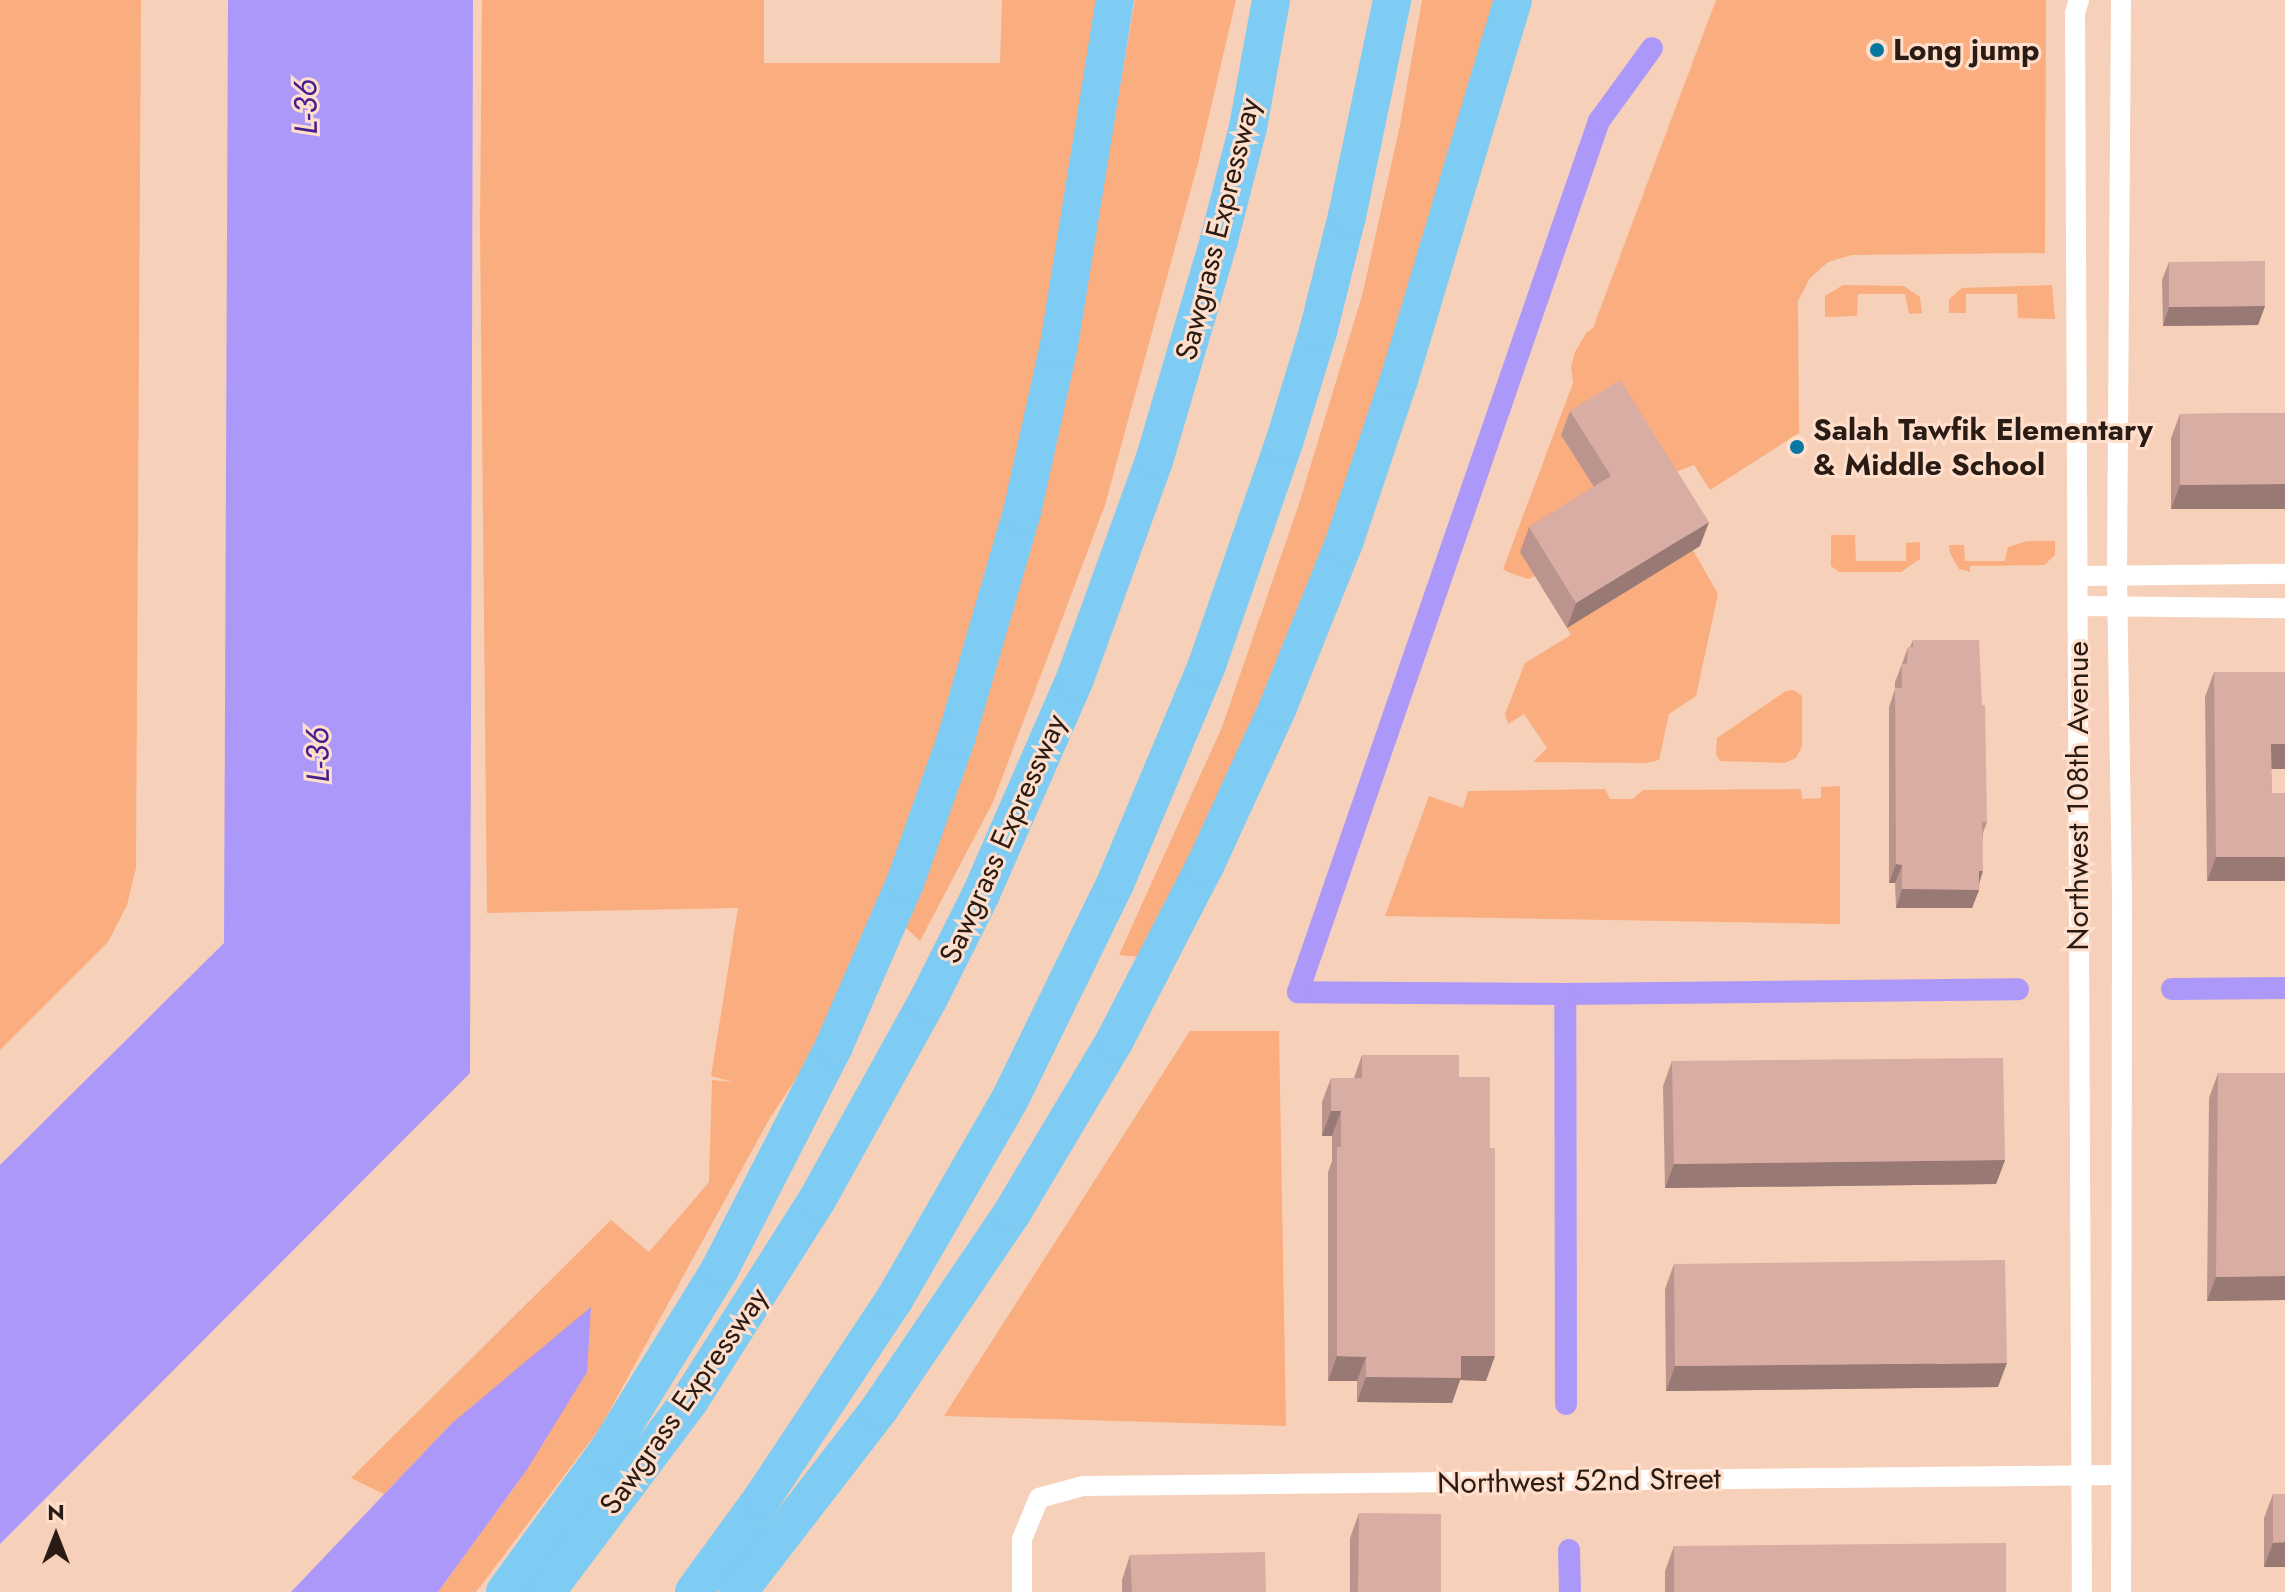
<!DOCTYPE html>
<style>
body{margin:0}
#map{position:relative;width:2285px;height:1592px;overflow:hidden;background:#f7d0b9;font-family:Jost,sans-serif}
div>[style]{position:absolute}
.green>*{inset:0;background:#faad7e}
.water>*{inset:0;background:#ac98f9}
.canal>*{height:22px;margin:-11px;padding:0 11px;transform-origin:11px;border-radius:11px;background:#ac98f9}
.street>*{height:20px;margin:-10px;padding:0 10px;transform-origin:10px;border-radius:10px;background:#fff}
.highway>*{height:38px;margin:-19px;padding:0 19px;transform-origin:19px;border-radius:19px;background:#7ecbf3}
.wall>*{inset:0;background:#bb958d}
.shaded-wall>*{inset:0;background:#987973}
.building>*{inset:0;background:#d9ada4}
.dots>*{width:22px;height:22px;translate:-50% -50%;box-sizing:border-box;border:4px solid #ffdfcc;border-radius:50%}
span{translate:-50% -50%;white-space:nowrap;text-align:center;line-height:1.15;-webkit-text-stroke:6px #ffdfcc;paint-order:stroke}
.poi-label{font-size:30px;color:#2a1c14;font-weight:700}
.left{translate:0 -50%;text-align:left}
.street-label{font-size:30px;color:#2a1c14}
.water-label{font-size:32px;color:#461e8e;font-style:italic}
.north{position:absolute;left:16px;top:1496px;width:80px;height:80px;-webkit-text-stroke:6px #ffdfcc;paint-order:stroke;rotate:0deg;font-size:22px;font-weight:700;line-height:32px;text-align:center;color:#2a1c14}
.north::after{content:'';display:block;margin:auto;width:28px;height:36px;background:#2a1c14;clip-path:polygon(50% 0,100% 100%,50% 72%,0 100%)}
</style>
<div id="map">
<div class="green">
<div style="clip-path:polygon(0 0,141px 0,136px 868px,127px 905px,108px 942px,0 1050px)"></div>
<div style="clip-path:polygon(482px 0,764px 0,764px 63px,1000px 63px,1002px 0,1102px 0,1030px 430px,941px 752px,823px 1039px,771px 1116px,600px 1428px,476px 1592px,438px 1592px,526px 1471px,451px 1424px,384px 1494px,351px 1478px,611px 1220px,649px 1252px,709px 1182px,712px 1080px,733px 1082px,711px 1076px,738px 908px,487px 913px,480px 226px)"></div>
<div style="clip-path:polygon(1135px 0,1236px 0,1198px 163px,1105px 505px,993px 802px,920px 941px,903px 925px,1094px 235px)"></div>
<div style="clip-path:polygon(1422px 0,1507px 0,1335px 540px,1151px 958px,1119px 955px,1222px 727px,1299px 504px,1363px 292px,1400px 125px)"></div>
<div style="clip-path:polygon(1716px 0,2046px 0,2045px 253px,1852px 255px,1828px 262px,1810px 278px,1798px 301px,1799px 433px,1710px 490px,1694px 465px,1602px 501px,1520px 551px,1535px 576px,1528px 579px,1508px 572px,1503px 569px,1573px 383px,1571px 367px,1575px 352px,1586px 333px,1593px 328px)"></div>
<div style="clip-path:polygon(1843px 285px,1904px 286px,1920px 297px,1922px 313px,1909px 314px,1905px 294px,1858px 294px,1857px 316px,1825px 317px,1825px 296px)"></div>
<div style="clip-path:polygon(2052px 285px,2055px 319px,2018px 318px,2017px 294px,1966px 294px,1966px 313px,1949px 313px,1949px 299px,1962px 288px)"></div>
<div style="clip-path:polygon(1831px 535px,1855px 535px,1856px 561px,1906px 561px,1906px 543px,1920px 542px,1920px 559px,1901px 572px,1839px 572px,1831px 566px)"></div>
<div style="clip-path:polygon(2027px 541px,2055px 541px,2055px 555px,2044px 565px,1970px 566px,1970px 572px,1959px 569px,1950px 553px,1949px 545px,1964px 545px,1965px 561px,2005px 561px,2008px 547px)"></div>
<div style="clip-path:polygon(1693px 550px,1718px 594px,1696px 696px,1669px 714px,1659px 760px,1646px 763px,1533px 762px,1547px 748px,1524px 714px,1508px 724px,1505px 714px,1525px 663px,1571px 635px,1567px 628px)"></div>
<div style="clip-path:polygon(1794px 690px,1802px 696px,1802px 746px,1796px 758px,1785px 763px,1720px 761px,1716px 754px,1717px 738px,1786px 691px)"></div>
<div style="clip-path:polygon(1840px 786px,1840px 924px,1385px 916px,1429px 796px,1463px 808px,1468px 791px,1605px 789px,1610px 799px,1633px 799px,1643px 790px,1801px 789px,1802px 799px,1821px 798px,1821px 787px)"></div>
<div style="clip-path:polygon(1190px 1031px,1279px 1031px,1286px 1426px,944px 1416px)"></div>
</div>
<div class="water">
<div style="clip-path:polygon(228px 0,473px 0,470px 1073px,0 1544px,0 1165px,224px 943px)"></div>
<div style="clip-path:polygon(591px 1307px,587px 1372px,526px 1471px,438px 1592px,291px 1592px,451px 1424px)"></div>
</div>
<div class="canal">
<div style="left:2172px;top:989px;width:113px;rotate:-0.5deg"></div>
<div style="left:1565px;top:994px;width:453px;rotate:-0.6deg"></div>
<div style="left:1566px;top:1404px;width:410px;rotate:-90.1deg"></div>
<div style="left:1565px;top:994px;width:267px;rotate:-179.6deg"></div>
<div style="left:1298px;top:992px;width:922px;rotate:-70.94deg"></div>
<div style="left:1599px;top:121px;width:90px;rotate:-54deg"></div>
<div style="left:1569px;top:1550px;width:42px;rotate:88.6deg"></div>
</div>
<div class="street">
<div style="left:2079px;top:0;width:14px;rotate:107deg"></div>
<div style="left:2075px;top:13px;width:1579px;rotate:89.75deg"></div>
<div style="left:2121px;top:0;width:577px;rotate:90.4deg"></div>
<div style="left:2117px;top:577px;width:329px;rotate:89.1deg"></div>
<div style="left:2122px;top:906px;width:686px;rotate:90.08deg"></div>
<div style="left:2078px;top:576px;width:207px;rotate:-0.6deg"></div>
<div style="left:2078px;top:606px;width:207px;rotate:0.6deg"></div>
<div style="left:1022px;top:1592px;width:53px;rotate:-90deg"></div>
<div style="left:1022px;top:1539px;width:44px;rotate:-67.5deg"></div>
<div style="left:1039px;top:1498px;width:46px;rotate:-15.3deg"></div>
<div style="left:1083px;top:1486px;width:1038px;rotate:-0.61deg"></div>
</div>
<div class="highway">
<div style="left:505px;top:1592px;width:177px;rotate:-54deg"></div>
<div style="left:609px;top:1449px;width:211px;rotate:-58.3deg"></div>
<div style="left:720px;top:1269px;width:250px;rotate:-62.9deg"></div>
<div style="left:834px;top:1046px;width:178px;rotate:-66.5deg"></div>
<div style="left:905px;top:883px;width:153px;rotate:-70.5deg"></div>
<div style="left:956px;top:739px;width:236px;rotate:-73.8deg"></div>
<div style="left:1022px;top:512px;width:171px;rotate:-77.5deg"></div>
<div style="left:1059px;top:345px;width:350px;rotate:-80.8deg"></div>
<div style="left:546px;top:1592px;width:240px;rotate:-53.1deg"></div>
<div style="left:690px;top:1400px;width:237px;rotate:-57.6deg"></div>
<div style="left:817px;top:1200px;width:229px;rotate:-61deg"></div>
<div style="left:928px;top:1000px;width:119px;rotate:-63.4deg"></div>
<div style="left:981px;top:894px;width:235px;rotate:-66.4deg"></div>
<div style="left:1075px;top:679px;width:232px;rotate:-70.1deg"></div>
<div style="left:1154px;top:461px;width:230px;rotate:-73.6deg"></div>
<div style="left:1219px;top:240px;width:117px;rotate:-75.6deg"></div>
<div style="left:1248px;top:127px;width:129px;rotate:-79.7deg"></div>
<div style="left:694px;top:1592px;width:117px;rotate:-54deg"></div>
<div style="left:763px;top:1497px;width:237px;rotate:-56.4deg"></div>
<div style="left:894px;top:1300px;width:234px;rotate:-60deg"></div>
<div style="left:1011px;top:1097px;width:237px;rotate:-64deg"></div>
<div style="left:1115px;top:884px;width:238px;rotate:-67.2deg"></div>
<div style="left:1207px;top:665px;width:235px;rotate:-70.9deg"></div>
<div style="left:1284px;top:443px;width:116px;rotate:-73deg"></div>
<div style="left:1318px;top:332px;width:120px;rotate:-76deg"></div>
<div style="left:1347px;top:216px;width:221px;rotate:-78.2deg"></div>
<div style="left:738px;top:1592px;width:232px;rotate:-52.3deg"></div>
<div style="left:880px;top:1408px;width:235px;rotate:-55.9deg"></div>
<div style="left:1012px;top:1213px;width:201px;rotate:-59.2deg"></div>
<div style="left:1115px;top:1040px;width:196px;rotate:-62.7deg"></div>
<div style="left:1205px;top:866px;width:175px;rotate:-65.3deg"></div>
<div style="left:1278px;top:707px;width:177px;rotate:-68.1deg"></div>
<div style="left:1344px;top:543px;width:172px;rotate:-71.4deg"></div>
<div style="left:1399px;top:380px;width:397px;rotate:-73.3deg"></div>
</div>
<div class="wall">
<div style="clip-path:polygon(2169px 262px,2265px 306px,2258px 325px,2163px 326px,2162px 280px)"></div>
<div style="clip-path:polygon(1570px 411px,1700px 546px,1567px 628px,1520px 552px,1529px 527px,1594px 487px,1561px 435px)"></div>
<div style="clip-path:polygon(2285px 413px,2285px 509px,2171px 509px,2171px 438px,2180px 414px)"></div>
<div style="clip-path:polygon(1913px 640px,1987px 822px,1983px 833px,1979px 890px,1972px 908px,1896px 908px,1895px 883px,1889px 883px,1889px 707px,1895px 689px,1895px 682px,1902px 664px,1908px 647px,1910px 647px)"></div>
<div style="clip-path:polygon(2214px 672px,2271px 769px,2272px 793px,2285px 793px,2285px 881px,2207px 881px,2205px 697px)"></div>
<div style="clip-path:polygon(1362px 1055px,1459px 1077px,1486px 1381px,1460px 1380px,1452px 1403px,1357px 1402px,1357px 1381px,1328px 1381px,1328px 1172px,1332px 1161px,1332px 1136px,1322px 1136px,1322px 1102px,1331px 1078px,1354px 1078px)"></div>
<div style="clip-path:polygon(1672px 1061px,2005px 1160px,1996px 1184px,1665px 1188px,1663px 1086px)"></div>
<div style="clip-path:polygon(2218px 1073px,2285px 1073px,2285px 1300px,2207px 1301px,2209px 1098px)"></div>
<div style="clip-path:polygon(1674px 1264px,1998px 1387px,1666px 1391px,1665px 1289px)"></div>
<div style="clip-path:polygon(2273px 1494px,2285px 1567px,2264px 1567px,2264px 1518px)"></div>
<div style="clip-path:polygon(1359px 1513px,1441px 1592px,1350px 1592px,1350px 1538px)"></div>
<div style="clip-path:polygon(1674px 1546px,2006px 1592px,1665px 1592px,1665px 1571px)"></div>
<div style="clip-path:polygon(1130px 1555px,1266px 1592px,1122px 1592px,1122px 1580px)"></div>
</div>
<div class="shaded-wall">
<div style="clip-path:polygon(2265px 306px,2258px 325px,2163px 326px,2169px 307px)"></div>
<div style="clip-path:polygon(2285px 484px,2285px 509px,2171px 509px,2180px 485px)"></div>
<div style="clip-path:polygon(1709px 522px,1700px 546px,1567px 628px,1576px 603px)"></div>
<div style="clip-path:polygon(2271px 744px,2285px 744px,2285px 769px,2262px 769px)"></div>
<div style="clip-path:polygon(2216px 857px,2285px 857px,2285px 881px,2207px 881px)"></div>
<div style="clip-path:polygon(1896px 864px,1902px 865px,1895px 883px,1889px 883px)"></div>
<div style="clip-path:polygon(1979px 871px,1983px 871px,1977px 890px,1979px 890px,1972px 908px,1896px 908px,1902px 889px)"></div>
<div style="clip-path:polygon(1331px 1111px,1341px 1111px,1332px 1136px,1322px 1136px)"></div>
<div style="clip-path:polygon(2005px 1160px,1996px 1184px,1665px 1188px,1674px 1164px)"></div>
<div style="clip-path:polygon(2285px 1276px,2285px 1300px,2207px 1301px,2216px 1277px)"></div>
<div style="clip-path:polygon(1337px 1356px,1366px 1357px,1357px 1381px,1328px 1381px)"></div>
<div style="clip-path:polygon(1461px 1356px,1495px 1356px,1486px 1381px,1460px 1380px,1452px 1403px,1357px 1402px,1366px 1377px)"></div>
<div style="clip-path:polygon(2007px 1363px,1998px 1387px,1666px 1391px,1675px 1366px)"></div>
<div style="clip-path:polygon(2285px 1542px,2285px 1567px,2264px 1567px,2273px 1543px)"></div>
</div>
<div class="building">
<div style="clip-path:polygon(2265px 261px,2265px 306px,2169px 307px,2169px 262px)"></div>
<div style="clip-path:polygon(1620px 380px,1709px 522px,1576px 603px,1529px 527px,1611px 476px,1570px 411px)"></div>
<div style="clip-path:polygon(2285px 413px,2285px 484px,2180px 485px,2180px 414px)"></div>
<div style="clip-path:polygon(1913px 640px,1979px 640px,1982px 705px,1985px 705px,1987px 822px,1982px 822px,1983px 871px,1979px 871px,1979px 890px,1902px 889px,1902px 865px,1896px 864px,1895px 688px,1902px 688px,1902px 664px,1907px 664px,1908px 647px,1913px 647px)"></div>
<div style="clip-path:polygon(2214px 672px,2285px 672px,2285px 744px,2271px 744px,2272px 793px,2285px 793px,2285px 857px,2216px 857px)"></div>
<div style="clip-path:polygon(1362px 1055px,1459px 1055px,1459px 1077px,1490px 1077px,1490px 1148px,1495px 1148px,1495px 1356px,1461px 1356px,1461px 1378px,1366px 1377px,1366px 1357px,1337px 1356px,1337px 1147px,1341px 1147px,1341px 1111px,1331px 1111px,1331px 1078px,1362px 1078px)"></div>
<div style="clip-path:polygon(2003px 1058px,2005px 1160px,1674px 1164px,1672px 1061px)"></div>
<div style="clip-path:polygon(2218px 1073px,2285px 1073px,2285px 1276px,2216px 1277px)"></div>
<div style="clip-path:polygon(2005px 1260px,2007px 1363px,1675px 1366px,1674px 1264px)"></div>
<div style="clip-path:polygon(2273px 1494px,2285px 1494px,2285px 1542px,2273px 1543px)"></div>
<div style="clip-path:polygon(1359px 1513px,1441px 1514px,1441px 1592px,1358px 1592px)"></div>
<div style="clip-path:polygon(2006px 1543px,2006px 1592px,1674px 1592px,1674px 1546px)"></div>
<div style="clip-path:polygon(1265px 1552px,1266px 1592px,1132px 1592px,1130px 1555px)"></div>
</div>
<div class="dots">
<div style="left:1877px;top:50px;background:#0678a1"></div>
<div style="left:1797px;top:447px;background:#0678a1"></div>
</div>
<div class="poi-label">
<span class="left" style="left:1893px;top:50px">Long jump</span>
<span class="left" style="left:1813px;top:447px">Salah Tawfik Elementary<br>&amp; Middle School</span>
</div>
<div class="street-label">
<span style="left:1218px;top:229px;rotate:-76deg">Sawgrass Expressway</span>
<span style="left:2078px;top:796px;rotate:-90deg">Northwest 108th Avenue</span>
<span style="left:1003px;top:839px;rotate:-66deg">Sawgrass Expressway</span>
<span style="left:684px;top:1401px;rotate:-55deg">Sawgrass Expressway</span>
<span style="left:1579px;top:1481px;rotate:-1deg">Northwest 52nd Street</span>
</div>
<div class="water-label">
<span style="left:306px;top:107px;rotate:-91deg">L-36</span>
<span style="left:318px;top:755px;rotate:-91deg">L-36</span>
</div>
<div class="north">N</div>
</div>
